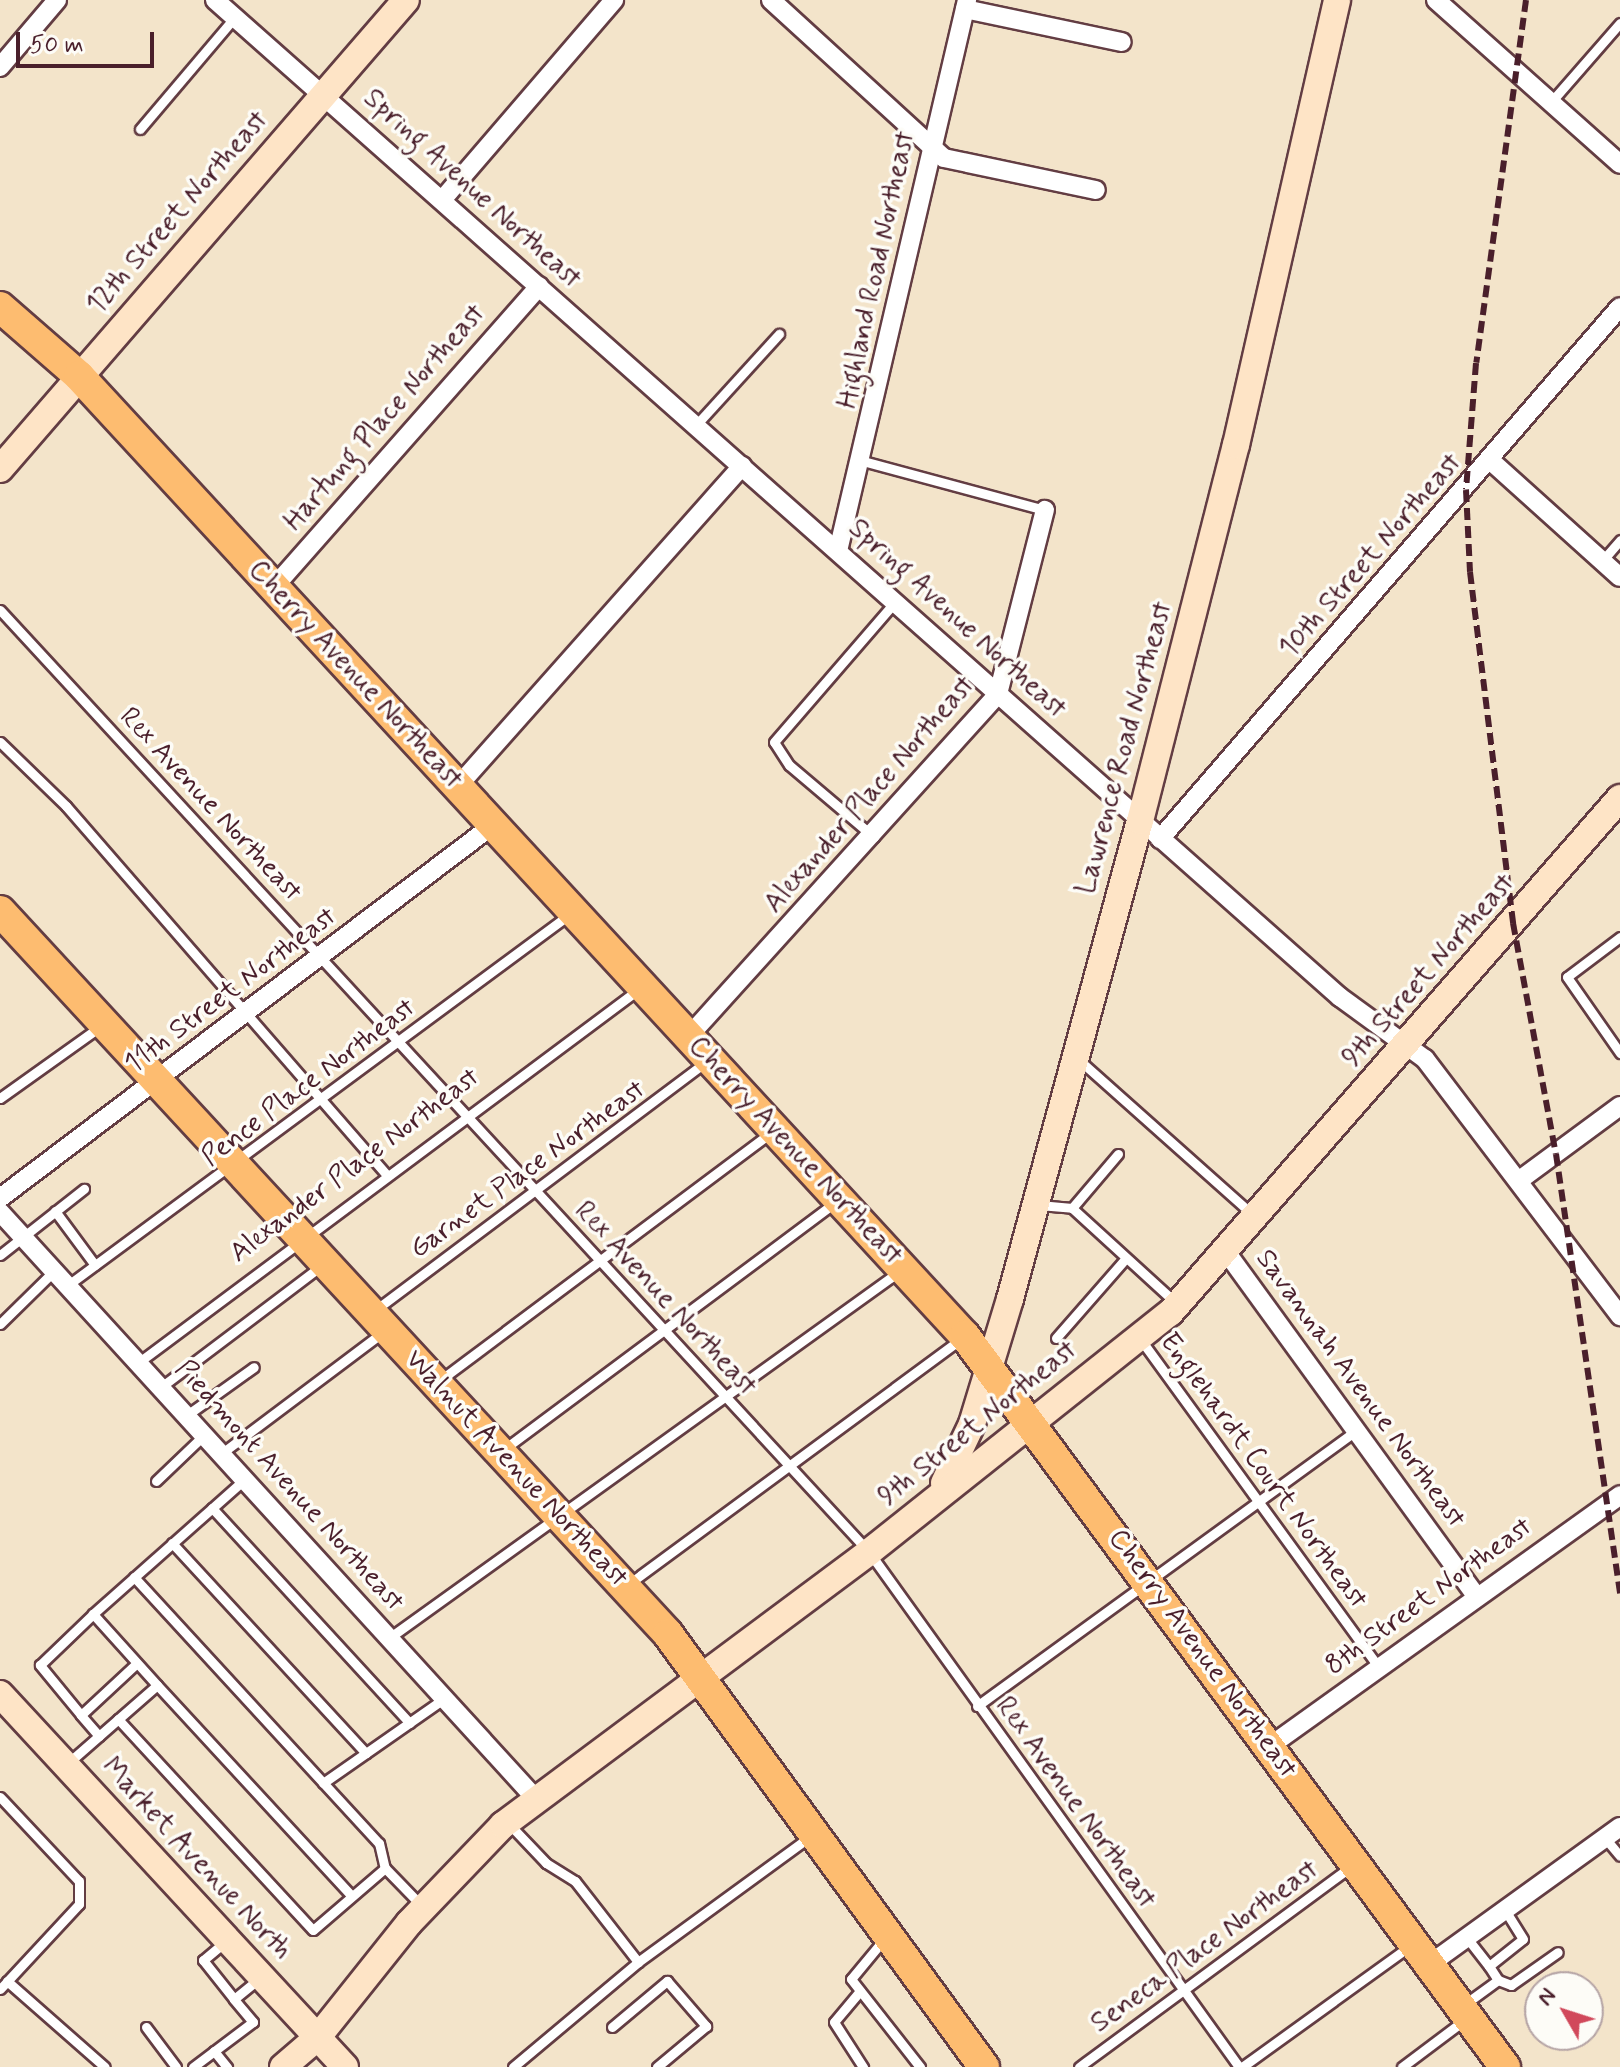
<!DOCTYPE html>
<style>
body{margin:0}
#map{position:relative;width:1620px;height:2067px;overflow:hidden;background:#f3e4ca;font-family:Mynerve,sans-serif}
div>[style]{position:absolute}
.roads{filter:drop-shadow(2px 0 #633d43) drop-shadow(-2px 0 #633d43) drop-shadow(0 2px #633d43) drop-shadow(0 -2px #633d43)}
.lane>*{height:9px;margin:-4.5px;padding:0 4.5px;transform-origin:4.5px;border-radius:4.5px;background:#fff}
.street>*{height:18px;margin:-9px;padding:0 9px;transform-origin:9px;border-radius:9px;background:#fff}
.secondary>*{height:26px;margin:-13px;padding:0 13px;transform-origin:13px;border-radius:13px;background:#fee4c6}
.primary>*{height:30px;margin:-15px;padding:0 15px;transform-origin:15px;border-radius:15px;background:#fdbc70}
.rail>*{height:6px;margin-top:-3px;transform-origin:0;background:repeating-linear-gradient(90deg,#4a1f2b 0 12px,transparent 0 18px)}
span{translate:-50% -50%;white-space:nowrap;text-align:center;line-height:1.15;-webkit-text-stroke:7px #fdfcf7;paint-order:stroke}
.street-label{font-size:28px;color:#4a1f2b}
.north{position:absolute;left:1524px;top:1971px;width:80px;height:80px;box-sizing:border-box;background:#fdfcf7;border:2px solid #b5a4a5;border-radius:50%;rotate:309deg;font-size:22px;font-weight:700;line-height:32px;text-align:center;color:#4a1f2b}
.north::after{content:'';display:block;margin:auto;width:28px;height:36px;background:#d1495b;clip-path:polygon(50% 0,100% 100%,50% 72%,0 100%)}
.scale{position:absolute;left:16px;top:32px;width:138px;height:36px;box-sizing:border-box;border:4px solid #4a1f2b;border-top:0;padding-left:10px;font-size:24px;line-height:28px;white-space:nowrap;color:#4a1f2b;-webkit-text-stroke:6px #fdfcf7;paint-order:stroke}
</style>
<div id="map">
<div class="roads">
<div class="lane">
<div style="left:1551px;top:102px;width:105px;rotate:-48.9deg"></div>
<div style="left:140px;top:129px;width:147px;rotate:-49.7deg"></div>
<div style="left:697px;top:424px;width:122px;rotate:-47.7deg"></div>
<div style="left:863px;top:461px;width:188px;rotate:15.1deg"></div>
<div style="left:1602px;top:561px;width:28px;rotate:-49deg"></div>
<div style="left:0;top:610px;width:1282px;rotate:47.31deg"></div>
<div style="left:869px;top:1552px;width:634px;rotate:54.3deg"></div>
<div style="left:0;top:742px;width:92px;rotate:44.1deg"></div>
<div style="left:66px;top:806px;width:490px;rotate:49deg"></div>
<div style="left:874px;top:837px;width:111px;rotate:-139.7deg"></div>
<div style="left:789px;top:765px;width:27px;rotate:-123deg"></div>
<div style="left:774px;top:742px;width:185px;rotate:-49.2deg"></div>
<div style="left:1620px;top:937px;width:66px;rotate:143deg"></div>
<div style="left:1567px;top:977px;width:93px;rotate:55.1deg"></div>
<div style="left:1078px;top:1059px;width:233px;rotate:41.7deg"></div>
<div style="left:0;top:1098px;width:124px;rotate:-35.5deg"></div>
<div style="left:1039px;top:1205px;width:33px;rotate:5deg"></div>
<div style="left:1072px;top:1208px;width:141px;rotate:42.4deg"></div>
<div style="left:1072px;top:1208px;width:71px;rotate:-49.6deg"></div>
<div style="left:55px;top:1211px;width:67px;rotate:53.5deg"></div>
<div style="left:0;top:1255px;width:107px;rotate:-38.2deg"></div>
<div style="left:68px;top:1285px;width:624px;rotate:-36.47deg"></div>
<div style="left:374px;top:1311px;width:416px;rotate:-36.9deg"></div>
<div style="left:0;top:1324px;width:76px;rotate:-44.5deg"></div>
<div style="left:1056px;top:1338px;width:106px;rotate:-48.8deg"></div>
<div style="left:1141px;top:1340px;width:404px;rotate:54deg"></div>
<div style="left:139px;top:1362px;width:624px;rotate:-36.72deg"></div>
<div style="left:439px;top:1381px;width:417px;rotate:-36.8deg"></div>
<div style="left:161px;top:1387px;width:201px;rotate:-37.1deg"></div>
<div style="left:187px;top:1415px;width:82px;rotate:-35.6deg"></div>
<div style="left:503px;top:1450px;width:413px;rotate:-36.7deg"></div>
<div style="left:222px;top:1453px;width:200px;rotate:-36.9deg"></div>
<div style="left:156px;top:1481px;width:68px;rotate:-43.8deg"></div>
<div style="left:212px;top:1508px;width:292px;rotate:47.4deg"></div>
<div style="left:172px;top:1543px;width:286px;rotate:47.3deg"></div>
<div style="left:134px;top:1577px;width:362px;rotate:47.4deg"></div>
<div style="left:379px;top:1843px;width:26px;rotate:77deg"></div>
<div style="left:630px;top:1583px;width:413px;rotate:-36.4deg"></div>
<div style="left:389px;top:1638px;width:629px;rotate:-35.69deg"></div>
<div style="left:157px;top:1685px;width:287px;rotate:47.3deg"></div>
<div style="left:977px;top:1706px;width:468px;rotate:-36deg"></div>
<div style="left:81px;top:1715px;width:65px;rotate:-129.4deg"></div>
<div style="left:40px;top:1665px;width:74px;rotate:-43.9deg"></div>
<div style="left:118px;top:1719px;width:287px;rotate:47.3deg"></div>
<div style="left:313px;top:1930px;width:95px;rotate:-40.7deg"></div>
<div style="left:385px;top:1868px;width:52px;rotate:45.8deg"></div>
<div style="left:99px;top:1736px;width:28px;rotate:-131deg"></div>
<div style="left:81px;top:1715px;width:76px;rotate:-42.9deg"></div>
<div style="left:68px;top:1763px;width:118px;rotate:-41.2deg"></div>
<div style="left:157px;top:1685px;width:96px;rotate:-132deg"></div>
<div style="left:93px;top:1614px;width:203px;rotate:-41.6deg"></div>
<div style="left:323px;top:1783px;width:149px;rotate:-34.9deg"></div>
<div style="left:0;top:1797px;width:115px;rotate:46.8deg"></div>
<div style="left:79px;top:1881px;width:23px;rotate:90deg"></div>
<div style="left:79px;top:1904px;width:116px;rotate:132.9deg"></div>
<div style="left:509px;top:1824px;width:54px;rotate:46.5deg"></div>
<div style="left:546px;top:1863px;width:34px;rotate:32deg"></div>
<div style="left:575px;top:1881px;width:103px;rotate:52.1deg"></div>
<div style="left:638px;top:1962px;width:214px;rotate:-36.1deg"></div>
<div style="left:1605px;top:1838px;width:23px;rotate:50deg"></div>
<div style="left:885px;top:1938px;width:53px;rotate:129.7deg"></div>
<div style="left:851px;top:1979px;width:112px;rotate:51.9deg"></div>
<div style="left:1467px;top:1938px;width:36px;rotate:52deg"></div>
<div style="left:226px;top:1941px;width:30px;rotate:140deg"></div>
<div style="left:203px;top:1960px;width:50px;rotate:51.5deg"></div>
<div style="left:1498px;top:1980px;width:14px;rotate:21deg"></div>
<div style="left:1511px;top:1985px;width:57px;rotate:-35.1deg"></div>
<div style="left:7px;top:1981px;width:130px;rotate:41.3deg"></div>
<div style="left:860px;top:1991px;width:40px;rotate:130deg"></div>
<div style="left:834px;top:2022px;width:54px;rotate:57.2deg"></div>
<div style="left:1465px;top:2004px;width:41px;rotate:-36deg"></div>
<div style="left:1498px;top:1980px;width:17px;rotate:-123deg"></div>
<div style="left:1489px;top:1966px;width:43px;rotate:-38.5deg"></div>
<div style="left:1523px;top:1939px;width:34px;rotate:-122deg"></div>
<div style="left:146px;top:2027px;width:50px;rotate:53.1deg"></div>
<div style="left:612px;top:2027px;width:72px;rotate:-39.9deg"></div>
<div style="left:667px;top:1981px;width:60px;rotate:49.1deg"></div>
<div style="left:706px;top:2026px;width:64px;rotate:140.1deg"></div>
<div style="left:214px;top:2051px;width:21px;rotate:51deg"></div>
<div style="left:193px;top:2067px;width:75px;rotate:-36.9deg"></div>
<div style="left:253px;top:2022px;width:30px;rotate:-130deg"></div>
<div style="left:234px;top:1999px;width:32px;rotate:-39deg"></div>
<div style="left:513px;top:2067px;width:163px;rotate:-40deg"></div>
<div style="left:1079px;top:2067px;width:337px;rotate:-36.4deg"></div>
<div style="left:1242px;top:2067px;width:208px;rotate:-35.8deg"></div>
<div style="left:1402px;top:2067px;width:76px;rotate:-37deg"></div>
</div>
<div class="street">
<div style="left:215px;top:0;width:1503px;rotate:41.55deg"></div>
<div style="left:1340px;top:997px;width:105px;rotate:36.1deg"></div>
<div style="left:1425px;top:1059px;width:323px;rotate:52.8deg"></div>
<div style="left:771px;top:0;width:234px;rotate:42.4deg"></div>
<div style="left:944px;top:158px;width:155px;rotate:11.9deg"></div>
<div style="left:1436px;top:0;width:246px;rotate:41.7deg"></div>
<div style="left:965px;top:9px;width:160px;rotate:11.9deg"></div>
<div style="left:0;top:67px;width:88px;rotate:-49.6deg"></div>
<div style="left:442px;top:200px;width:264px;rotate:-49.3deg"></div>
<div style="left:1491px;top:461px;width:173px;rotate:42deg"></div>
<div style="left:838px;top:551px;width:566px;rotate:-76.82deg"></div>
<div style="left:274px;top:587px;width:401px;rotate:-48.6deg"></div>
<div style="left:458px;top:786px;width:428px;rotate:-48.4deg"></div>
<div style="left:1160px;top:839px;width:703px;rotate:-49.15deg"></div>
<div style="left:689px;top:1036px;width:461px;rotate:-47.9deg"></div>
<div style="left:998px;top:694px;width:190px;rotate:-75.7deg"></div>
<div style="left:1521px;top:1179px;width:123px;rotate:-36.4deg"></div>
<div style="left:0;top:1198px;width:618px;rotate:-37.11deg"></div>
<div style="left:0;top:1212px;width:795px;rotate:47.6deg"></div>
<div style="left:1227px;top:1253px;width:425px;rotate:54deg"></div>
<div style="left:1270px;top:1746px;width:431px;rotate:-35.6deg"></div>
<div style="left:1430px;top:1964px;width:234px;rotate:-35.8deg"></div>
</div>
<div class="secondary">
<div style="left:0;top:469px;width:620px;rotate:-49.12deg"></div>
<div style="left:944px;top:1483px;width:65px;rotate:-64.6deg"></div>
<div style="left:972px;top:1424px;width:131px;rotate:-73.1deg"></div>
<div style="left:1010px;top:1299px;width:495px;rotate:-74.8deg"></div>
<div style="left:1140px;top:821px;width:388px;rotate:-75.7deg"></div>
<div style="left:1236px;top:445px;width:456px;rotate:-77.2deg"></div>
<div style="left:0;top:1694px;width:508px;rotate:47.23deg"></div>
<div style="left:283px;top:2067px;width:46px;rotate:-40.6deg"></div>
<div style="left:318px;top:2037px;width:146px;rotate:-51.4deg"></div>
<div style="left:409px;top:1923px;width:136px;rotate:-46.2deg"></div>
<div style="left:503px;top:1825px;width:457px;rotate:-36.7deg"></div>
<div style="left:869px;top:1552px;width:384px;rotate:-38.5deg"></div>
<div style="left:1170px;top:1313px;width:684px;rotate:-48.85deg"></div>
</div>
<div class="primary">
<div style="left:0;top:307px;width:105px;rotate:41.1deg"></div>
<div style="left:79px;top:376px;width:1306px;rotate:47.3deg"></div>
<div style="left:965px;top:1336px;width:909px;rotate:53.55deg"></div>
<div style="left:0;top:911px;width:984px;rotate:47.26deg"></div>
<div style="left:668px;top:1634px;width:536px;rotate:53.88deg"></div>
</div>
</div>
<div class="rail">
<div style="left:1526px;top:0;width:366px;rotate:97.8deg"></div>
<div style="left:1476px;top:363px;width:127px;rotate:94.5deg"></div>
<div style="left:1466px;top:490px;width:82px;rotate:87.2deg"></div>
<div style="left:1470px;top:572px;width:354px;rotate:83deg"></div>
<div style="left:1513px;top:923px;width:235px;rotate:79.5deg"></div>
<div style="left:1556px;top:1154px;width:446px;rotate:81.7deg"></div>
</div>
<div class="street-label">
<span style="left:472px;top:189px;rotate:42deg">Spring Avenue Northeast</span>
<span style="left:178px;top:213px;rotate:-49deg">12th Street Northeast</span>
<span style="left:877px;top:270px;rotate:-78deg">Highland Road Northeast</span>
<span style="left:385px;top:418px;rotate:-49deg">Hartung Place Northeast</span>
<span style="left:1371px;top:556px;rotate:-49deg">10th Street Northeast</span>
<span style="left:957px;top:619px;rotate:42deg">Spring Avenue Northeast</span>
<span style="left:355px;top:675px;rotate:47deg">Cherry Avenue Northeast</span>
<span style="left:1125px;top:748px;rotate:-75deg">Lawrence Road Northeast</span>
<span style="left:870px;top:795px;rotate:-49deg">Alexander Place Northeast</span>
<span style="left:210px;top:805px;rotate:47deg">Rex Avenue Northeast</span>
<span style="left:1429px;top:971px;rotate:-49deg">9th Street Northeast</span>
<span style="left:231px;top:991px;rotate:-37deg">11th Street Northeast</span>
<span style="left:309px;top:1083px;rotate:-37deg">Pence Place Northeast</span>
<span style="left:795px;top:1151px;rotate:47deg">Cherry Avenue Northeast</span>
<span style="left:355px;top:1166px;rotate:-37deg">Alexander Place Northeast</span>
<span style="left:528px;top:1170px;rotate:-36deg">Garnet Place Northeast</span>
<span style="left:665px;top:1299px;rotate:47deg">Rex Avenue Northeast</span>
<span style="left:1360px;top:1389px;rotate:54deg">Savannah Avenue Northeast</span>
<span style="left:978px;top:1424px;rotate:-39deg">9th Street Northeast</span>
<span style="left:516px;top:1469px;rotate:47deg">Walnut Avenue Northeast</span>
<span style="left:1263px;top:1471px;rotate:54deg">Englehardt Court Northeast</span>
<span style="left:289px;top:1486px;rotate:48deg">Piedmont Avenue Northeast</span>
<span style="left:1429px;top:1597px;rotate:-36deg">8th Street Northeast</span>
<span style="left:1202px;top:1654px;rotate:54deg">Cherry Avenue Northeast</span>
<span style="left:1075px;top:1803px;rotate:54deg">Rex Avenue Northeast</span>
<span style="left:196px;top:1859px;rotate:47deg">Market Avenue North</span>
<span style="left:1205px;top:1947px;rotate:-36deg">Seneca Place Northeast</span>
</div>
<div class="north">N</div>
<div class="scale">50 m</div>
</div>
